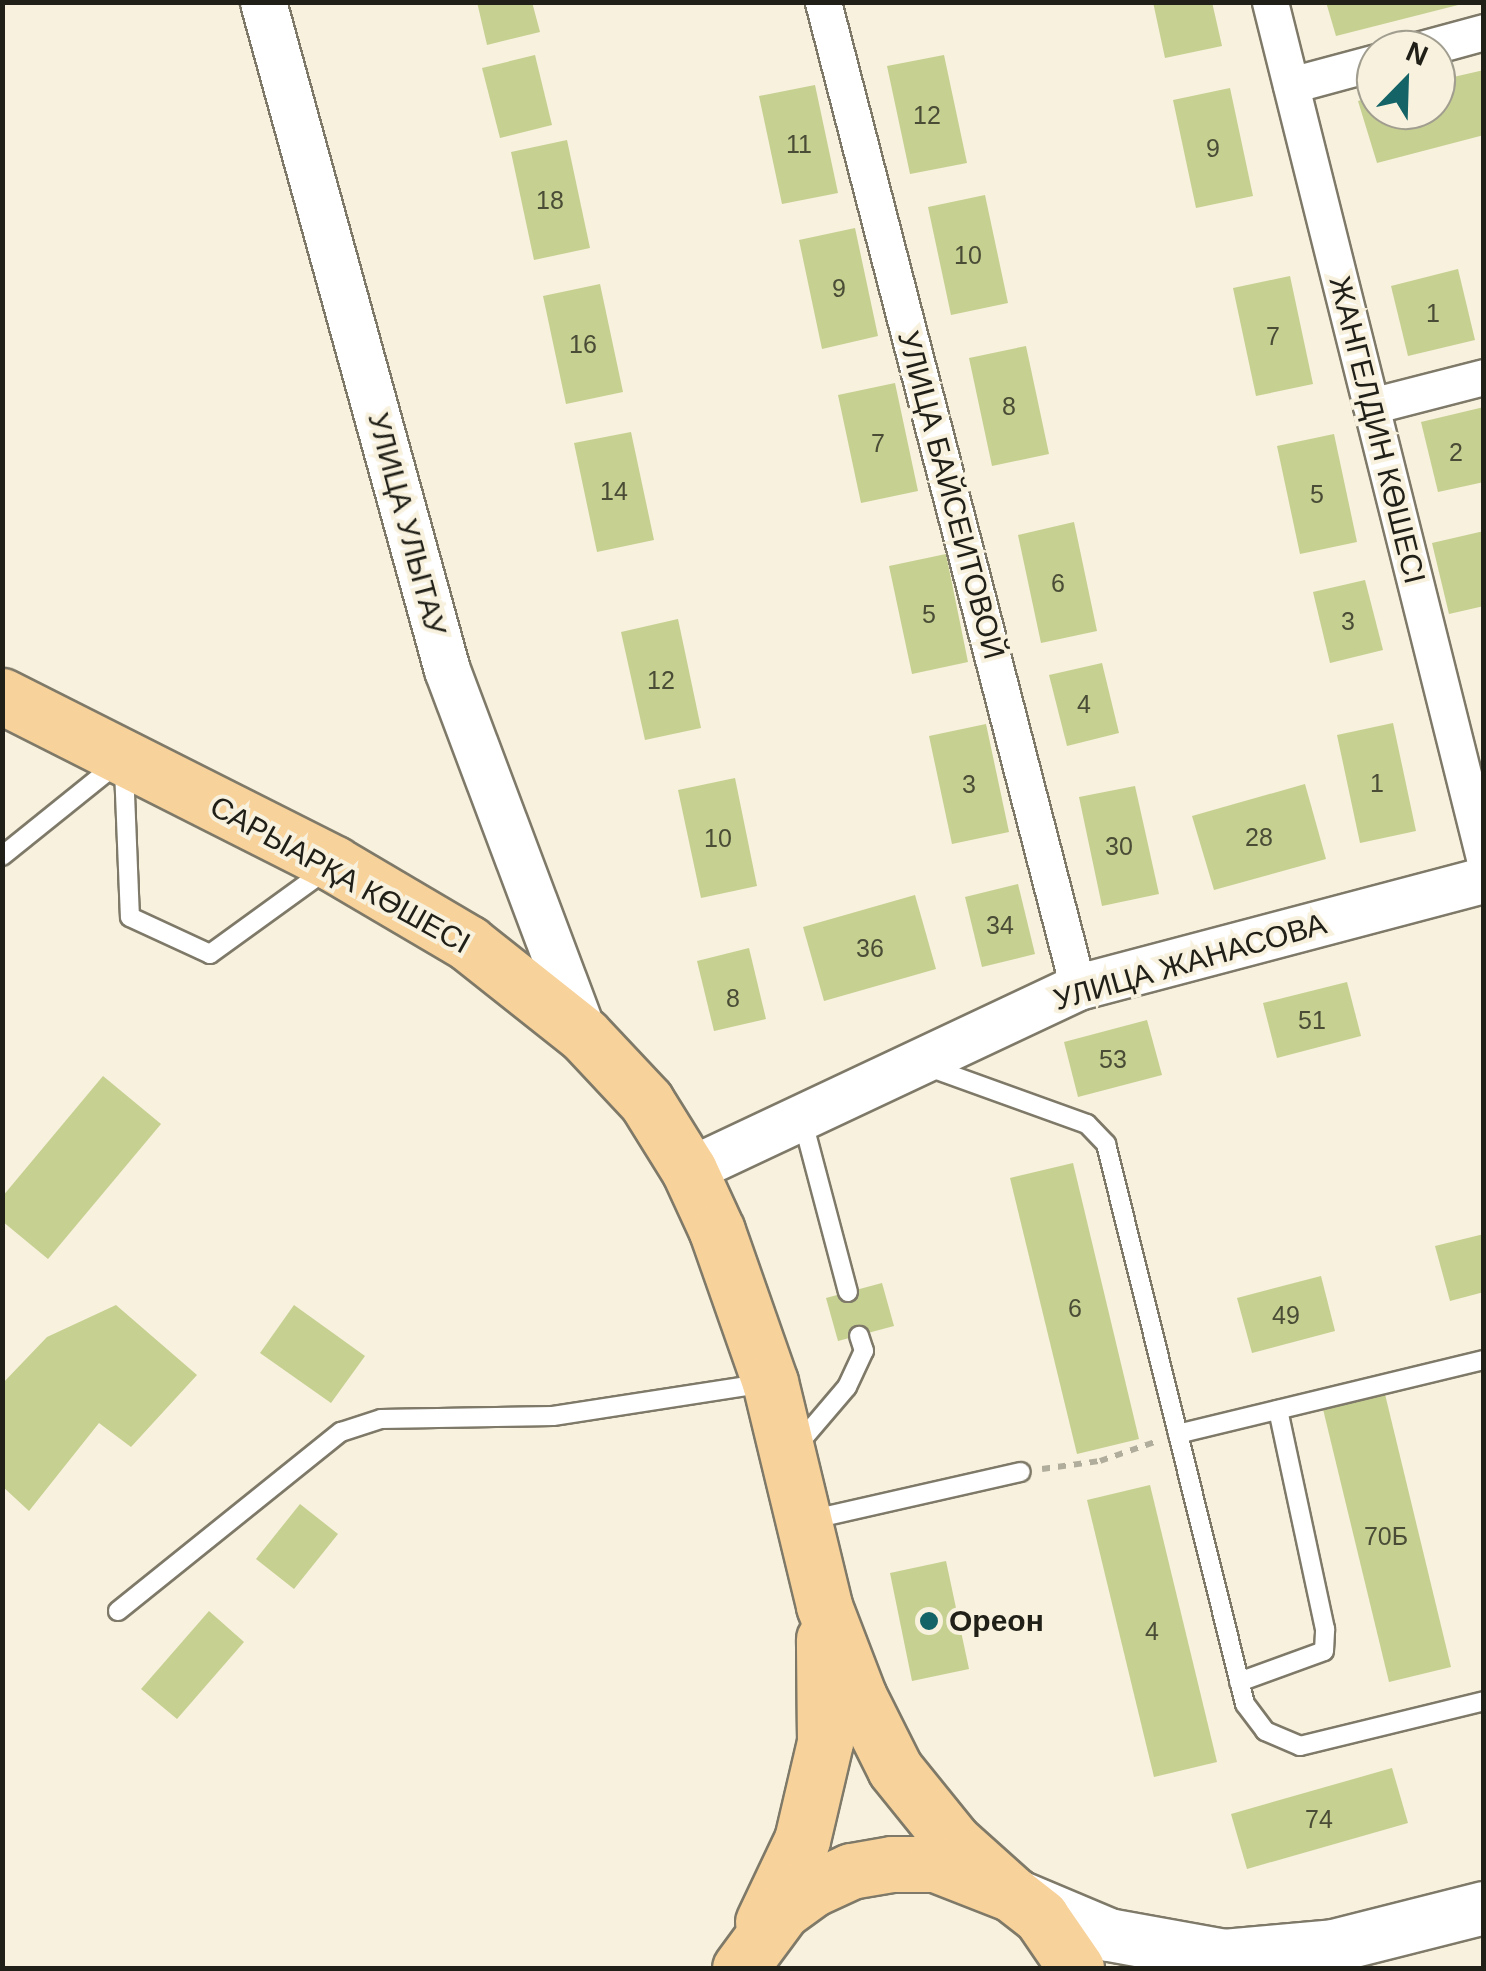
<!DOCTYPE html>
<meta charset="utf-8">
<style>
body{margin:0}
#map{position:relative;width:1486px;height:1971px;overflow:hidden;background:#f7f1de;font-family:Arial,sans-serif}
div>[style]{position:absolute}
.building>*{inset:0;background:#c6d091}
.path>*{height:6px;margin-top:-3px;transform-origin:0;background:repeating-linear-gradient(90deg,#b1ad9d 0 8px,transparent 0 16px)}
.roads{filter:drop-shadow(2px 0 #7e7968) drop-shadow(-2px 0 #7e7968) drop-shadow(0 2px #7e7968) drop-shadow(0 -2px #7e7968)}
.service>*{height:18px;margin:-9px;padding:0 9px;transform-origin:9px;border-radius:9px;background:#fff}
.minor>*{height:35px;margin:-17.5px;padding:0 17.5px;transform-origin:17.5px;border-radius:17.5px;background:#fff}
.tertiary>*{height:45px;margin:-22.5px;padding:0 22.5px;transform-origin:22.5px;border-radius:22.5px;background:#fff}
.secondary>*{height:52px;margin:-26px;padding:0 26px;transform-origin:26px;border-radius:26px;background:#fff}
.primary>*{height:55px;margin:-27.5px;padding:0 27.5px;transform-origin:27.5px;border-radius:27.5px;background:#f8d29b}
.dots>*{width:28px;height:28px;translate:-50% -50%;box-sizing:border-box;border:5px solid #f7f1de;border-radius:50%}
span{translate:-50% -50%;white-space:nowrap;text-align:center;line-height:1.15;-webkit-text-stroke:8px #f7f1de;paint-order:stroke}
.number-label{font-size:25px;color:#4a4c36}
.number-label span{-webkit-text-stroke-width:0}
.street-label{font-size:30px;color:#212018}
.poi-label{font-size:30px;color:#212018;font-weight:700}
.left{translate:0 -50%;text-align:left}
.frame{position:absolute;inset:0;border:5px solid #212018;pointer-events:none}
.north{position:absolute;left:1356px;top:30px;width:100px;height:100px;box-sizing:border-box;background:#f7f1de;border:2px solid #a19d8f;border-radius:50%;rotate:23deg;font-size:28px;font-weight:700;line-height:40px;text-align:center;color:#212018}
.north::after{content:'';display:block;margin:auto;width:35px;height:45px;background:#146467;clip-path:polygon(50% 0,100% 100%,50% 72%,0 100%)}
</style>
<div id="map">
<div class="building">
<div style="clip-path:polygon(477px 2px,532px 2px,540px 32px,487px 45px)"></div>
<div style="clip-path:polygon(1153px 2px,1212px 2px,1222px 46px,1165px 58px)"></div>
<div style="clip-path:polygon(1326px 2px,1461px 2px,1462px 4px,1336px 36px)"></div>
<div style="clip-path:polygon(535px 55px,552px 125px,500px 138px,482px 68px)"></div>
<div style="clip-path:polygon(944px 55px,967px 163px,910px 174px,887px 66px)"></div>
<div style="clip-path:polygon(1484px 70px,1484px 135px,1377px 163px,1358px 101px,1376px 96px,1376px 110px,1436px 110px,1436px 81px)"></div>
<div style="clip-path:polygon(815px 85px,838px 193px,782px 204px,759px 96px)"></div>
<div style="clip-path:polygon(1230px 88px,1253px 196px,1196px 208px,1173px 100px)"></div>
<div style="clip-path:polygon(567px 140px,590px 248px,534px 260px,511px 152px)"></div>
<div style="clip-path:polygon(985px 195px,1008px 303px,951px 315px,928px 207px)"></div>
<div style="clip-path:polygon(855px 228px,878px 336px,822px 349px,799px 240px)"></div>
<div style="clip-path:polygon(1458px 269px,1475px 340px,1408px 356px,1391px 286px)"></div>
<div style="clip-path:polygon(1290px 276px,1313px 384px,1256px 396px,1233px 288px)"></div>
<div style="clip-path:polygon(600px 284px,623px 392px,566px 404px,543px 296px)"></div>
<div style="clip-path:polygon(1026px 346px,1049px 454px,992px 466px,969px 358px)"></div>
<div style="clip-path:polygon(895px 383px,918px 491px,861px 503px,838px 395px)"></div>
<div style="clip-path:polygon(1484px 407px,1484px 482px,1438px 492px,1421px 422px)"></div>
<div style="clip-path:polygon(631px 432px,654px 540px,597px 552px,574px 443px)"></div>
<div style="clip-path:polygon(1334px 434px,1357px 542px,1300px 554px,1277px 446px)"></div>
<div style="clip-path:polygon(1074px 522px,1097px 631px,1041px 643px,1018px 535px)"></div>
<div style="clip-path:polygon(1484px 531px,1484px 606px,1449px 614px,1432px 543px)"></div>
<div style="clip-path:polygon(946px 554px,968px 662px,912px 674px,889px 566px)"></div>
<div style="clip-path:polygon(1365px 580px,1383px 650px,1330px 663px,1313px 592px)"></div>
<div style="clip-path:polygon(678px 619px,701px 728px,645px 740px,621px 632px)"></div>
<div style="clip-path:polygon(1102px 663px,1119px 733px,1067px 746px,1049px 675px)"></div>
<div style="clip-path:polygon(1393px 723px,1416px 831px,1360px 843px,1337px 735px)"></div>
<div style="clip-path:polygon(986px 724px,1009px 832px,952px 844px,929px 736px)"></div>
<div style="clip-path:polygon(735px 778px,757px 886px,701px 898px,678px 790px)"></div>
<div style="clip-path:polygon(1305px 784px,1326px 859px,1214px 890px,1192px 816px)"></div>
<div style="clip-path:polygon(1135px 786px,1159px 894px,1102px 906px,1079px 797px)"></div>
<div style="clip-path:polygon(1018px 884px,1035px 954px,982px 967px,965px 897px)"></div>
<div style="clip-path:polygon(915px 895px,936px 969px,824px 1001px,803px 927px)"></div>
<div style="clip-path:polygon(749px 948px,766px 1019px,714px 1031px,697px 961px)"></div>
<div style="clip-path:polygon(1347px 982px,1361px 1036px,1277px 1058px,1263px 1003px)"></div>
<div style="clip-path:polygon(1147px 1020px,1162px 1075px,1078px 1097px,1064px 1042px)"></div>
<div style="clip-path:polygon(103px 1076px,161px 1124px,48px 1259px,2px 1221px,2px 1197px)"></div>
<div style="clip-path:polygon(1073px 1163px,1139px 1439px,1077px 1454px,1010px 1178px)"></div>
<div style="clip-path:polygon(1484px 1234px,1484px 1292px,1450px 1301px,1435px 1246px)"></div>
<div style="clip-path:polygon(1321px 1276px,1335px 1331px,1252px 1353px,1237px 1298px)"></div>
<div style="clip-path:polygon(882px 1283px,894px 1326px,838px 1341px,826px 1298px)"></div>
<div style="clip-path:polygon(116px 1305px,197px 1375px,131px 1447px,99px 1423px,29px 1511px,2px 1486px,2px 1384px,47px 1337px)"></div>
<div style="clip-path:polygon(294px 1305px,365px 1356px,331px 1403px,260px 1353px)"></div>
<div style="clip-path:polygon(1384px 1390px,1451px 1667px,1389px 1682px,1322px 1405px)"></div>
<div style="clip-path:polygon(1150px 1485px,1217px 1762px,1154px 1777px,1087px 1500px)"></div>
<div style="clip-path:polygon(300px 1504px,338px 1534px,294px 1589px,256px 1559px)"></div>
<div style="clip-path:polygon(946px 1561px,969px 1669px,912px 1681px,890px 1573px)"></div>
<div style="clip-path:polygon(209px 1611px,244px 1642px,177px 1719px,141px 1689px)"></div>
<div style="clip-path:polygon(1392px 1768px,1408px 1823px,1247px 1869px,1231px 1814px)"></div>
</div>
<div class="path">
<div style="left:1042px;top:1469px;width:59px;rotate:-7.9deg"></div>
<div style="left:1100px;top:1461px;width:58px;rotate:-19.1deg"></div>
</div>
<div class="roads">
<div class="service">
<div style="left:124px;top:769px;width:148px;rotate:87.7deg"></div>
<div style="left:130px;top:917px;width:88px;rotate:24.8deg"></div>
<div style="left:210px;top:954px;width:143px;rotate:-35.9deg"></div>
<div style="left:2px;top:856px;width:150px;rotate:-38.8deg"></div>
<div style="left:926px;top:1066px;width:171px;rotate:19.8deg"></div>
<div style="left:1087px;top:1124px;width:28px;rotate:46deg"></div>
<div style="left:1106px;top:1144px;width:577px;rotate:76.06deg"></div>
<div style="left:1245px;top:1704px;width:34px;rotate:53deg"></div>
<div style="left:1265px;top:1731px;width:38px;rotate:23deg"></div>
<div style="left:1300px;top:1746px;width:189px;rotate:-13.7deg"></div>
<div style="left:802px;top:1118px;width:180px;rotate:75.2deg"></div>
<div style="left:1178px;top:1434px;width:315px;rotate:-13.6deg"></div>
<div style="left:795px;top:1448px;width:80px;rotate:-49.6deg"></div>
<div style="left:847px;top:1387px;width:40px;rotate:-65deg"></div>
<div style="left:864px;top:1351px;width:16px;rotate:-108deg"></div>
<div style="left:809px;top:1520px;width:217px;rotate:-12.8deg"></div>
<div style="left:118px;top:1611px;width:286px;rotate:-38.8deg"></div>
<div style="left:341px;top:1432px;width:42px;rotate:-18deg"></div>
<div style="left:381px;top:1419px;width:172px;rotate:-1deg"></div>
<div style="left:553px;top:1416px;width:215px;rotate:-8.8deg"></div>
<div style="left:1239px;top:1682px;width:90px;rotate:-20deg"></div>
<div style="left:1324px;top:1651px;width:22px;rotate:-87deg"></div>
<div style="left:1325px;top:1629px;width:224px;rotate:-102.1deg"></div>
</div>
<div class="minor">
<div style="left:823px;top:2px;width:1017px;rotate:75.49deg"></div>
<div style="left:1270px;top:2px;width:882px;rotate:75.96deg"></div>
<div style="left:1418px;top:50px;width:68px;rotate:-15.3deg"></div>
<div style="left:1291px;top:85px;width:88px;rotate:-15.1deg"></div>
<div style="left:1371px;top:406px;width:117px;rotate:-14.4deg"></div>
</div>
<div class="tertiary">
<div style="left:263px;top:2px;width:693px;rotate:74.6deg"></div>
<div style="left:447px;top:670px;width:390px;rotate:69.4deg"></div>
<div style="left:689px;top:1170px;width:430px;rotate:-25.2deg"></div>
<div style="left:1078px;top:987px;width:420px;rotate:-14.8deg"></div>
</div>
<div class="secondary">
<div style="left:1014px;top:1895px;width:103px;rotate:22.8deg"></div>
<div style="left:1109px;top:1935px;width:117px;rotate:10.3deg"></div>
<div style="left:1224px;top:1956px;width:110px;rotate:-5.2deg"></div>
<div style="left:1334px;top:1946px;width:155px;rotate:-14.2deg"></div>
</div>
<div class="primary">
<div style="left:2px;top:696px;width:372px;rotate:26.8deg"></div>
<div style="left:334px;top:864px;width:156px;rotate:30.5deg"></div>
<div style="left:468px;top:943px;width:148px;rotate:38.4deg"></div>
<div style="left:584px;top:1035px;width:91px;rotate:46.8deg"></div>
<div style="left:646px;top:1101px;width:81px;rotate:58.1deg"></div>
<div style="left:689px;top:1170px;width:67px;rotate:65.3deg"></div>
<div style="left:717px;top:1231px;width:160px;rotate:70.7deg"></div>
<div style="left:770px;top:1382px;width:230px;rotate:76.4deg"></div>
<div style="left:824px;top:1606px;width:97px;rotate:69deg"></div>
<div style="left:859px;top:1697px;width:80px;rotate:63.4deg"></div>
<div style="left:895px;top:1769px;width:92px;rotate:51.1deg"></div>
<div style="left:953px;top:1841px;width:79px;rotate:41.9deg"></div>
<div style="left:763px;top:1922px;width:91px;rotate:-64.6deg"></div>
<div style="left:802px;top:1840px;width:101px;rotate:-76.8deg"></div>
<div style="left:825px;top:1742px;width:103px;rotate:-90.6deg"></div>
<div style="left:740px;top:1968px;width:71px;rotate:-53.6deg"></div>
<div style="left:782px;top:1911px;width:37px;rotate:-36deg"></div>
<div style="left:812px;top:1889px;width:43px;rotate:-24.8deg"></div>
<div style="left:851px;top:1871px;width:42px;rotate:-9.7deg"></div>
<div style="left:892px;top:1864px;width:43px"></div>
<div style="left:935px;top:1864px;width:83px;rotate:21.3deg"></div>
<div style="left:1012px;top:1894px;width:37px;rotate:38deg"></div>
<div style="left:1041px;top:1917px;width:62px;rotate:55.5deg"></div>
</div>
</div>
<div class="dots">
<div style="left:929px;top:1621px;background:#146467"></div>
</div>
<div class="number-label">
<span style="left:927px;top:115px">12</span>
<span style="left:799px;top:144px">11</span>
<span style="left:1213px;top:148px">9</span>
<span style="left:550px;top:200px">18</span>
<span style="left:968px;top:255px">10</span>
<span style="left:839px;top:288px">9</span>
<span style="left:1433px;top:313px">1</span>
<span style="left:1273px;top:336px">7</span>
<span style="left:583px;top:344px">16</span>
<span style="left:1009px;top:406px">8</span>
<span style="left:878px;top:443px">7</span>
<span style="left:1456px;top:452px">2</span>
<span style="left:614px;top:491px">14</span>
<span style="left:1317px;top:494px">5</span>
<span style="left:1058px;top:583px">6</span>
<span style="left:929px;top:614px">5</span>
<span style="left:1348px;top:621px">3</span>
<span style="left:661px;top:680px">12</span>
<span style="left:1084px;top:704px">4</span>
<span style="left:1377px;top:783px">1</span>
<span style="left:969px;top:784px">3</span>
<span style="left:1259px;top:837px">28</span>
<span style="left:718px;top:838px">10</span>
<span style="left:1119px;top:846px">30</span>
<span style="left:1000px;top:925px">34</span>
<span style="left:870px;top:948px">36</span>
<span style="left:733px;top:998px">8</span>
<span style="left:1312px;top:1020px">51</span>
<span style="left:1113px;top:1059px">53</span>
<span style="left:1075px;top:1308px">6</span>
<span style="left:1286px;top:1315px">49</span>
<span style="left:1386px;top:1536px">70Б</span>
<span style="left:1152px;top:1631px">4</span>
<span style="left:1319px;top:1819px">74</span>
</div>
<div class="street-label">
<span style="left:1377px;top:430px;rotate:76deg">ЖАНГЕЛДИН КӨШЕСІ</span>
<span style="left:951px;top:495px;rotate:75deg">УЛИЦА БАЙСЕИТОВОЙ</span>
<span style="left:407px;top:524px;rotate:75deg">УЛИЦА УЛЫТАУ</span>
<span style="left:340px;top:875px;rotate:29deg">САРЫАРҚА КӨШЕСІ</span>
<span style="left:1190px;top:962px;rotate:-16deg">УЛИЦА ЖАНАСОВА</span>
</div>
<div class="poi-label">
<span class="left" style="left:949px;top:1621px">Ореон</span>
</div>
<div class="frame"></div>
<div class="north">N</div>
</div>
